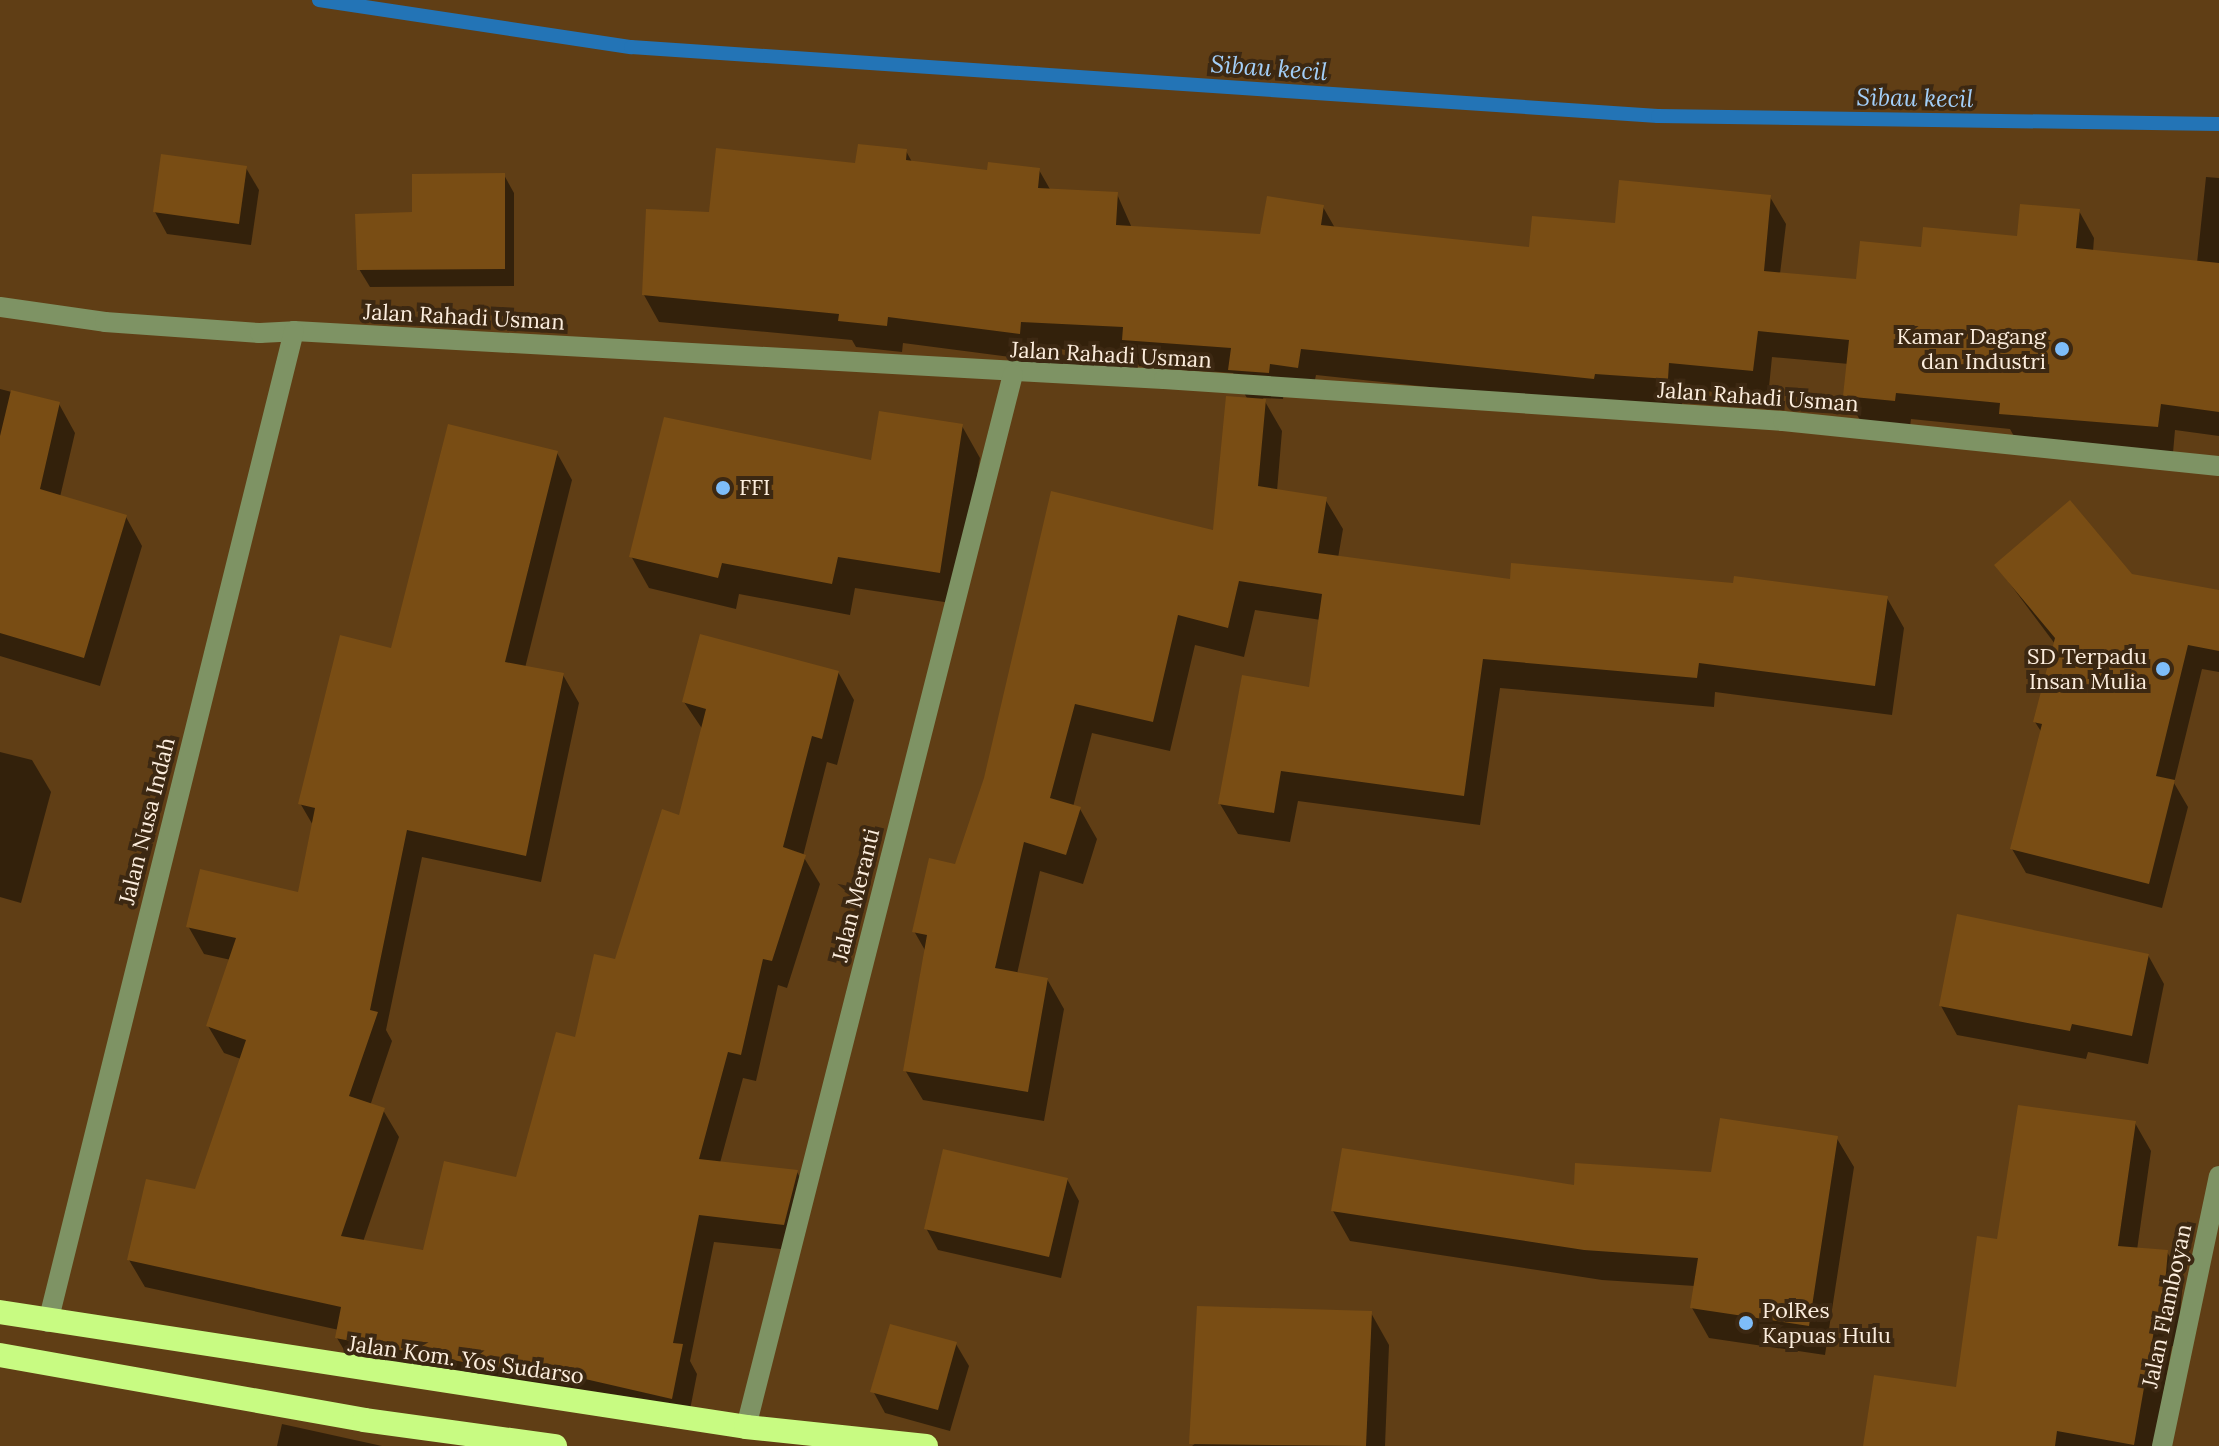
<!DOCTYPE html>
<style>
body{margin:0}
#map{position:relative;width:2219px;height:1446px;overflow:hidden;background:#603e15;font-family:Lora,serif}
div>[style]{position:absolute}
.shadow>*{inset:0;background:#0007}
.stream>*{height:14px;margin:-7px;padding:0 7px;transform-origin:7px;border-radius:7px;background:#2374b6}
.building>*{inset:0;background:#794d14}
.minor>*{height:20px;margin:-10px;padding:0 10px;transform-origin:10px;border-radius:10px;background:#7e9364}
.highway>*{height:24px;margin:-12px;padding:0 12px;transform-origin:12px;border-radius:12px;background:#c8fb82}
.dots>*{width:22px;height:22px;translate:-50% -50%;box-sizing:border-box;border:4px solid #3c2812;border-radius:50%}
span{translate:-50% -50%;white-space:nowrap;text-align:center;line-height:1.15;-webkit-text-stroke:8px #3c2812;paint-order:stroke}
.street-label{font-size:22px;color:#fceddd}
.poi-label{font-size:22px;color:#fceddd}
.right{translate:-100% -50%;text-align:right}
.left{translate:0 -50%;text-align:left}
.water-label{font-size:24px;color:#a3cff9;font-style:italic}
</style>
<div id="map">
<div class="shadow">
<div style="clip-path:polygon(906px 151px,912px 162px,989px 172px,1039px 170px,1051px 191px,1117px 194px,1132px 228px,1262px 236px,1323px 207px,1335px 228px,1530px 250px,1617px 226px,1770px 197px,1786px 224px,1780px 274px,1858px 281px,1922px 249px,2018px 238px,2079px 211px,2094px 238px,2093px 252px,2197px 263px,2206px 177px,2219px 178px,2219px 436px,2175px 430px,2173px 453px,2016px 440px,2010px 429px,1911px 419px,1910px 427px,1861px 422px,1846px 395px,1849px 364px,1772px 357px,1768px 397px,1684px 389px,1682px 405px,1609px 406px,1316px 375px,1312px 394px,1284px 390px,1283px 399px,1263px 398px,1282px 431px,1277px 491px,1325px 499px,1343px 529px,1338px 558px,1512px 581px,1887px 598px,1904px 628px,1892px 715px,1715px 692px,1714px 707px,1500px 688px,1480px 825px,1298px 801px,1290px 842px,1238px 834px,1220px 804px,1311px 689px,1321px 620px,1255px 610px,1244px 657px,1195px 645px,1170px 751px,1092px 733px,1073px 807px,1080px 809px,1097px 839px,1083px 884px,1040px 871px,1017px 974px,1047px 979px,1064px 1009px,1044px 1121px,923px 1100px,905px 1070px,926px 952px,914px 931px,956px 866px,986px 779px,1215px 533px,1248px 400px,1233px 373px,1139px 366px,1132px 353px,1036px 348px,1034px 360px,903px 343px,902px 352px,856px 347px,852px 340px,659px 322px,644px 295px,710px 214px)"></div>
<div style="clip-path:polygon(246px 168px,259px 190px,251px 245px,167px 234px,155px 212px)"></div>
<div style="clip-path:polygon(504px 175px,514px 193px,514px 286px,370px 287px,359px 269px,414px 214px)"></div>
<div style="clip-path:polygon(0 389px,59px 404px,75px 433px,60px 497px,126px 517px,142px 546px,100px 686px,0 656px)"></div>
<div style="clip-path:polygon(962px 426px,980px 458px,957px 604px,855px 588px,850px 615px,739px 594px,736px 609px,649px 588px,631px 556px)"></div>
<div style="clip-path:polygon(557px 453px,572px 480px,525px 668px,563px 675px,579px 703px,541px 882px,422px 857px,386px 1030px,392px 1041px,370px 1106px,383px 1110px,399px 1137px,363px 1242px,425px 1253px,518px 1179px,680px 817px,703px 730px,684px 702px,838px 672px,854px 700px,837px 765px,827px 762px,803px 856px,820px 884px,787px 988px,778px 985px,756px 1081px,743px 1078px,720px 1163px,797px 1172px,812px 1199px,799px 1251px,714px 1242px,690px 1361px,697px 1374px,687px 1425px,353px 1365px,337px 1338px,339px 1330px,145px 1287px,129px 1260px,196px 1192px,241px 1059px,224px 1053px,208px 1026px,231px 960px,204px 954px,188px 926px,300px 894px,314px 827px,300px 803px,393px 650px)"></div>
<div style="clip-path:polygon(1996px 565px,2131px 576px,2219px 592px,2219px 672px,2202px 669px,2174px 783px,2188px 807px,2162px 908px,2026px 873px,2012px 849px,2042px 733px,2035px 722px,2055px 644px)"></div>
<div style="clip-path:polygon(0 752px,32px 760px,51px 792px,21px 903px,0 897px)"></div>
<div style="clip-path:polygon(2148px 955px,2164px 984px,2148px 1064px,2088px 1052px,2086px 1059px,1957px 1035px,1941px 1006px)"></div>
<div style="clip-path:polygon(2135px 1123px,2151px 1151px,2137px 1250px,2167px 1252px,2183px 1280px,2177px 1347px,2172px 1346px,2154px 1446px,1865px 1446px,1957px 1389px,1999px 1242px)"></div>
<div style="clip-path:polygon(1836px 1137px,1854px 1167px,1825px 1355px,1709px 1338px,1692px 1308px,1695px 1286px,1602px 1280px,1350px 1241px,1333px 1211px,1713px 1174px)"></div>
<div style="clip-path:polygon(1067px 1179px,1079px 1201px,1061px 1278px,938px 1250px,926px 1228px)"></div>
<div style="clip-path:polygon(1371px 1313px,1389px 1345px,1385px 1446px,1192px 1446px)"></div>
<div style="clip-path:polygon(956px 1344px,969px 1366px,950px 1431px,885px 1413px,873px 1391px)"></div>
<div style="clip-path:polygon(282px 1424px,382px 1446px,277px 1446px)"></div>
</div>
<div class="stream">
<div style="left:319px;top:0;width:316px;rotate:8.6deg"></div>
<div style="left:631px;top:47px;width:1029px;rotate:3.84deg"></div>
<div style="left:1658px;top:116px;width:561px;rotate:0.82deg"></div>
</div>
<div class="building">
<div style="clip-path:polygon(858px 144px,907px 149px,906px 160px,987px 170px,988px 162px,1040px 168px,1038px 188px,1118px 192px,1116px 225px,1260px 234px,1267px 196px,1324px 205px,1321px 225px,1529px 247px,1532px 216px,1615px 223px,1619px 180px,1771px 195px,1764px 271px,1856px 279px,1860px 241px,1921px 247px,1923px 227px,2017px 236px,2020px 204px,2080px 209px,2076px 248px,2219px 263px,2219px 412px,2161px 404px,2158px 427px,1999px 414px,2000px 403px,1896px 393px,1895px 401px,1843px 396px,1849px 340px,1758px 331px,1753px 371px,1669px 363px,1668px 379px,1595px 374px,1594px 379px,1301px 349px,1298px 368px,1270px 364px,1269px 373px,1228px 370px,1231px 348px,1122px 340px,1123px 327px,1021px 322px,1020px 334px,888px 317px,887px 326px,838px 321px,839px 314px,642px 295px,646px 209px,709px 212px,716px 148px,855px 163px)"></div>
<div style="clip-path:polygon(161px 154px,247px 166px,239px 224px,153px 212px)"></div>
<div style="clip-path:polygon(505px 173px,505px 269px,357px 270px,355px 214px,412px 212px,412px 174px)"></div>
<div style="clip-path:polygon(11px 390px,60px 402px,40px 489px,127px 515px,84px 658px,0 633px,0 436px)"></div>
<div style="clip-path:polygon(1226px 396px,1266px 399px,1258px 486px,1327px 497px,1318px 553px,1510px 579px,1511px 563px,1733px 583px,1734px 576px,1888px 596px,1875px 686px,1699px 663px,1697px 678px,1483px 659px,1464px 796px,1281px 771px,1274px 813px,1218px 804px,1242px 675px,1309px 687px,1322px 594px,1239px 581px,1228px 628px,1178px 615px,1153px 722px,1075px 704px,1050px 798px,1081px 807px,1066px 855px,1024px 842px,995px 968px,1048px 978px,1028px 1092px,903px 1071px,927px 935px,912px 932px,929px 858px,955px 864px,984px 778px,1051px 491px,1213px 530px)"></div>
<div style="clip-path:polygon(879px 411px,963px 424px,940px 573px,838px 557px,832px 584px,722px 563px,718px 578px,629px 557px,664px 417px,871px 460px)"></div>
<div style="clip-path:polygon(448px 424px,558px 451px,505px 662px,564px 673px,526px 856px,407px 830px,370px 1010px,378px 1012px,349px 1096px,385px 1108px,341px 1236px,423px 1250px,444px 1161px,516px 1177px,556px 1032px,575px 1037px,594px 954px,615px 959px,662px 809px,679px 815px,706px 709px,682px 702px,700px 634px,839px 671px,822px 739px,812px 736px,783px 847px,806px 855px,772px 961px,763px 959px,741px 1055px,728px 1052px,699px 1159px,798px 1170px,784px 1225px,699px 1215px,673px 1343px,683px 1344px,672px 1399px,503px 1360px,501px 1369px,335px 1338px,341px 1307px,127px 1260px,146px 1179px,195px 1189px,246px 1040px,206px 1026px,236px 938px,186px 927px,200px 869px,298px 892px,315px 808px,298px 804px,340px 635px,391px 648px)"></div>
<div style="clip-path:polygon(2070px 500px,2132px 574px,2219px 590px,2219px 651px,2188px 645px,2156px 776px,2175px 780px,2149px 884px,2010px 849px,2042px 724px,2033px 722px,2055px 638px,1994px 565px)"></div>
<div style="clip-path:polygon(1957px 914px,2149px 954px,2132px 1036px,2072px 1024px,2070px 1031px,1939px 1006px)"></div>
<div style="clip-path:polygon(2018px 1105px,2136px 1121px,2118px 1246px,2168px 1250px,2162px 1319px,2156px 1319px,2134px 1445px,2057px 1431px,2055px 1446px,1863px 1446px,1874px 1375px,1956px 1387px,1977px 1236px,1997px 1239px)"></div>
<div style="clip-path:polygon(1720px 1118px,1838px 1136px,1809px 1326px,1690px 1308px,1698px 1258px,1584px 1250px,1331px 1211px,1342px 1148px,1574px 1185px,1575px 1163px,1711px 1172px)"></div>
<div style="clip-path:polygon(943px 1149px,1068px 1178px,1049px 1257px,924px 1229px)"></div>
<div style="clip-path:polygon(1197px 1306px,1372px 1311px,1366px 1446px,1189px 1444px)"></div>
<div style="clip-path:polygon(890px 1324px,957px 1342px,938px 1410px,870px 1392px)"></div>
</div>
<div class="minor">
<div style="left:0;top:307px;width:106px;rotate:8.1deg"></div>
<div style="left:105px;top:322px;width:155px;rotate:4.1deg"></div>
<div style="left:260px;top:333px;width:34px;rotate:-3deg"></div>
<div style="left:294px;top:331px;width:871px;rotate:3.16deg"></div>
<div style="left:1164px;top:379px;width:620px;rotate:3.88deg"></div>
<div style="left:1783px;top:421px;width:438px;rotate:5.9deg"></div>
<div style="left:48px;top:1322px;width:1021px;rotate:-76.06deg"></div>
<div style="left:746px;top:1427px;width:1086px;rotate:-75.77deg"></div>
<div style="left:2162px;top:1446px;width:276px;rotate:-78.1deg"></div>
</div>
<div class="highway">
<div style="left:0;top:1312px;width:755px;rotate:8.76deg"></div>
<div style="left:746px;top:1427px;width:181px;rotate:6deg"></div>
<div style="left:0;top:1355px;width:370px;rotate:10.1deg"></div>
<div style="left:364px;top:1420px;width:193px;rotate:7.8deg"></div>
</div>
<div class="dots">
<div style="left:2062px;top:349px;background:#7ebdf9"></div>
<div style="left:723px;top:488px;background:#7ebdf9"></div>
<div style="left:2163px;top:669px;background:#7ebdf9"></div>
<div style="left:1746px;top:1323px;background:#7ebdf9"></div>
</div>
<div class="street-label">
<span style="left:464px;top:317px;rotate:3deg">Jalan Rahadi Usman</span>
<span style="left:1111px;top:355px;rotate:3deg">Jalan Rahadi Usman</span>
<span style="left:1758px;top:397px;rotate:4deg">Jalan Rahadi Usman</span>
<span style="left:147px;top:821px;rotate:-76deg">Jalan Nusa Indah</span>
<span style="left:856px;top:895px;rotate:-76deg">Jalan Meranti</span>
<span style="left:2167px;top:1306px;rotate:-78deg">Jalan Flamboyan</span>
<span style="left:466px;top:1360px;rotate:8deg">Jalan Kom. Yos Sudarso</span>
</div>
<div class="poi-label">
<span class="right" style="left:2046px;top:349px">Kamar Dagang<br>dan Industri</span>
<span class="left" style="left:739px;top:488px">FFI</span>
<span class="right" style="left:2147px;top:669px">SD Terpadu<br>Insan Mulia</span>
<span class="left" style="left:1762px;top:1323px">PolRes<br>Kapuas Hulu</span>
</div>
<div class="water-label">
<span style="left:1269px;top:68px;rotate:4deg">Sibau kecil</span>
<span style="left:1915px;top:98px;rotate:1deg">Sibau kecil</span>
</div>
</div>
